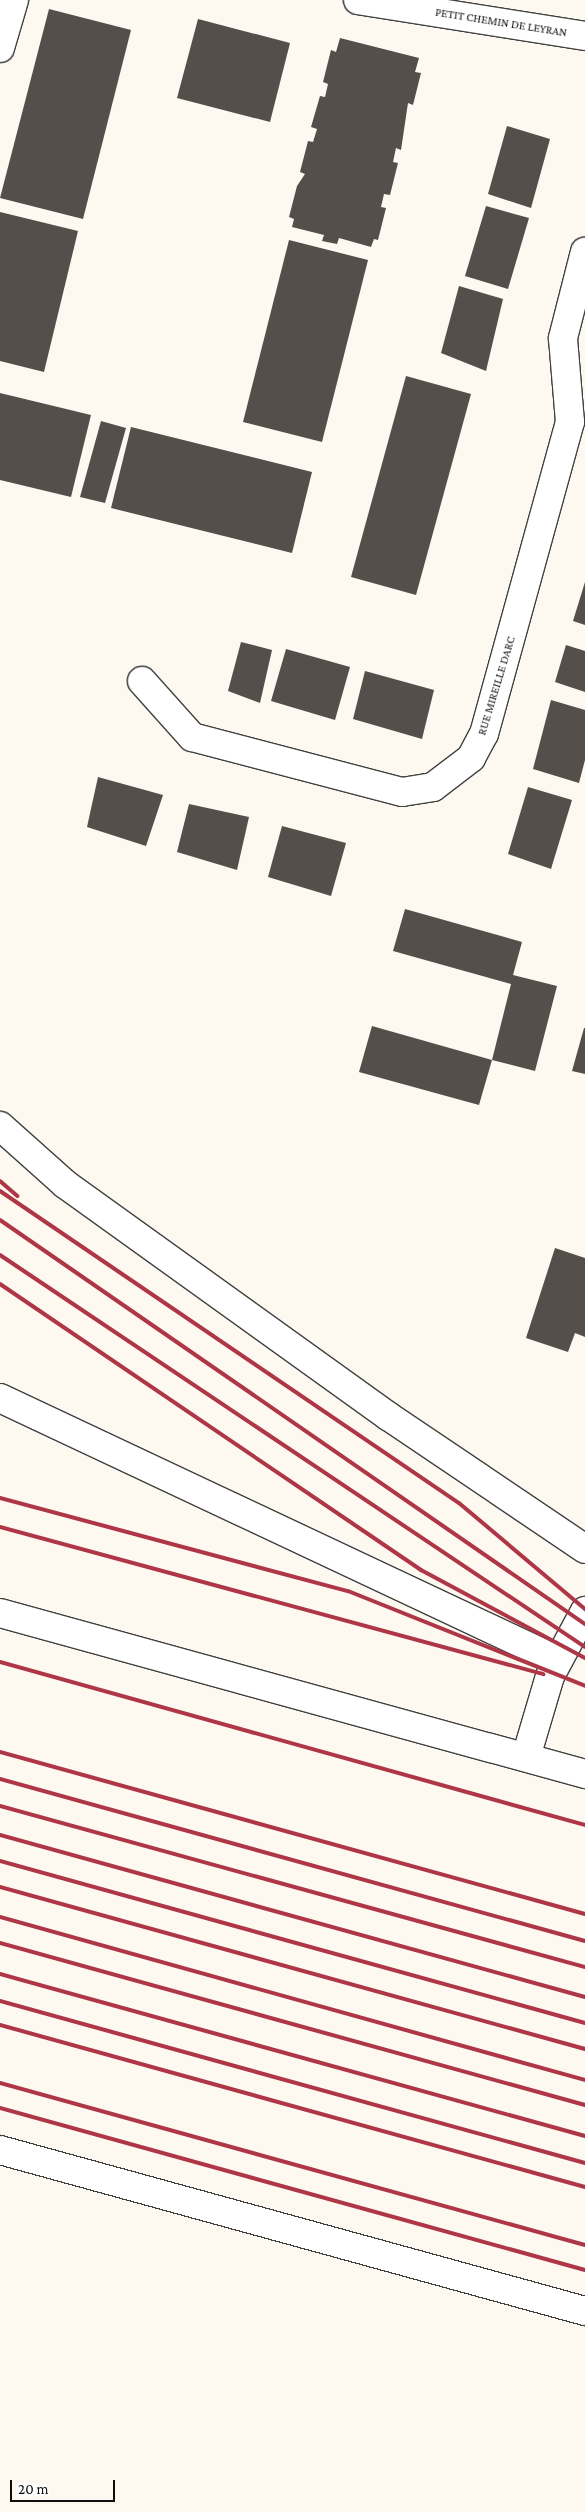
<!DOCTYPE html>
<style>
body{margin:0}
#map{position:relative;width:585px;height:2512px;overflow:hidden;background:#fdf9f0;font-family:"Crimson Pro",serif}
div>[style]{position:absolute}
.building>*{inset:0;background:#554e4b}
.roads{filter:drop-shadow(1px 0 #414141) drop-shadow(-1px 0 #414141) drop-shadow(0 1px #414141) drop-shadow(0 -1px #414141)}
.minor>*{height:28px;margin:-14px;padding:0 14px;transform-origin:14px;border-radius:14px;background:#fff}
.rail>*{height:4px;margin:-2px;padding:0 2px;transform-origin:2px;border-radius:2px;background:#ae3647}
span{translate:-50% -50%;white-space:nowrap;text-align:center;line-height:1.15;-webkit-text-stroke:5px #fff;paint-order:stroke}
.street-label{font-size:12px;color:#0e0e0e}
.scale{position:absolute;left:10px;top:2480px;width:105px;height:22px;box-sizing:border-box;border:2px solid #0e0e0e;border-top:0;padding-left:6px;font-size:15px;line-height:18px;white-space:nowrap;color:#0e0e0e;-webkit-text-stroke:4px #fff;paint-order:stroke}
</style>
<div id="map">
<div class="building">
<div style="clip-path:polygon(49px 9px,131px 30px,83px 219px,0 198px)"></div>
<div style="clip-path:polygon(198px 19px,290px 43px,270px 122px,177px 98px)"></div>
<div style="clip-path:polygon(340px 38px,419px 58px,415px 72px,421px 73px,413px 105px,408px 103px,401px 150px,396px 148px,393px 162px,398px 163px,390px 195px,384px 194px,381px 207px,386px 208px,378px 240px,374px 239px,371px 247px,339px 238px,337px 244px,322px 241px,324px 235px,292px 227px,294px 219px,289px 217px,297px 186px,305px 174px,300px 172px,308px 141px,313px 142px,317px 129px,311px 127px,320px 96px,325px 97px,328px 84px,323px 82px,331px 50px,336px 52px)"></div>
<div style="clip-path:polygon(507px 126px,550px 139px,531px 208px,488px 194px)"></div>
<div style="clip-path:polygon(486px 206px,529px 218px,508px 289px,465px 276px)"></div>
<div style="clip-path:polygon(0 212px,78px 231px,44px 372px,0 361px)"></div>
<div style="clip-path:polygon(289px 240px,368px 260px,322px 442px,243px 422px)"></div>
<div style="clip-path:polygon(459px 286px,503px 299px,486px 371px,441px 353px)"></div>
<div style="clip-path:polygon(406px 376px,471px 394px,416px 595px,351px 577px)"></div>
<div style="clip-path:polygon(0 393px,91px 415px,71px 497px,0 480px)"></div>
<div style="clip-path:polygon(101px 421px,126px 428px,105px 503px,80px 497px)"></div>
<div style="clip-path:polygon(131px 427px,312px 472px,292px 553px,111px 508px)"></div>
<div style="clip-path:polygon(585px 582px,585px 625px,573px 621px)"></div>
<div style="clip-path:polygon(241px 642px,272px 650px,260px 703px,228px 691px)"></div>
<div style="clip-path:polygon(566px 645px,585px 651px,585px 692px,555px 682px)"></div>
<div style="clip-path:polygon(286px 649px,350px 667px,335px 720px,271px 701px)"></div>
<div style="clip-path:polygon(365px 671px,434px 690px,422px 739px,353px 719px)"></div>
<div style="clip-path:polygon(551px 700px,585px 710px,585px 760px,579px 783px,533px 769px)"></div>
<div style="clip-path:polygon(98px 777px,163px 795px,146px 846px,87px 827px)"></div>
<div style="clip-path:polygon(528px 787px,572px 800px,551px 869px,508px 854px)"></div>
<div style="clip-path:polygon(189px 804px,249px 817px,237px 870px,177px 852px)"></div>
<div style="clip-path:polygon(282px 826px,346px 843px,331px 896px,268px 877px)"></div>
<div style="clip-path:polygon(405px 909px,522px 942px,513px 975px,557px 986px,535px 1071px,492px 1060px,511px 984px,393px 951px)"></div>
<div style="clip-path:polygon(372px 1026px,492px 1060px,479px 1105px,359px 1072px)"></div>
<div style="clip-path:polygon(584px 1028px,585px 1028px,585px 1074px,572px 1071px)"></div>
<div style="clip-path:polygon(555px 1248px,585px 1258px,585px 1337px,575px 1333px,568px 1352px,526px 1338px)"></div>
</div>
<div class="roads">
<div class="minor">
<div style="left:358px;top:0;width:230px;rotate:9deg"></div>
<div style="left:0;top:48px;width:50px;rotate:-73.7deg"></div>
<div style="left:142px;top:681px;width:75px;rotate:48.2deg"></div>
<div style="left:192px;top:737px;width:217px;rotate:14.7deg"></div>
<div style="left:402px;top:792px;width:31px;rotate:-9deg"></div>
<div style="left:433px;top:787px;width:48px;rotate:-37.3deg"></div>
<div style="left:471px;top:758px;width:27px;rotate:-62deg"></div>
<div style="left:484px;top:734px;width:324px;rotate:-74.6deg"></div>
<div style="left:570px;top:422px;width:84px;rotate:-94.8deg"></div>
<div style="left:563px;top:338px;width:89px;rotate:-75.7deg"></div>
<div style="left:0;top:1126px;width:87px;rotate:41.7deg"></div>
<div style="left:65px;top:1184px;width:398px;rotate:35.7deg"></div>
<div style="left:388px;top:1416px;width:238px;rotate:34deg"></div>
<div style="left:0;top:1398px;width:616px;rotate:25.19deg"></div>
<div style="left:0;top:1613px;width:607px;rotate:15.39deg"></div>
<div style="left:526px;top:1757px;width:84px;rotate:-73.5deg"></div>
<div style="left:550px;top:1676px;width:74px;rotate:-61.7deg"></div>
<div style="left:0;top:2150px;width:607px;rotate:15.39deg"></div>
</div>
</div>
<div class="rail">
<div style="left:0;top:1181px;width:23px;rotate:41deg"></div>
<div style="left:0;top:1191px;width:555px;rotate:34.21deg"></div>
<div style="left:459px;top:1503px;width:165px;rotate:40.1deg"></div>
<div style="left:0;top:1220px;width:711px;rotate:34.63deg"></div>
<div style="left:0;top:1255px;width:704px;rotate:33.83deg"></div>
<div style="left:0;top:1284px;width:509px;rotate:34.19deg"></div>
<div style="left:421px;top:1570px;width:186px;rotate:28.2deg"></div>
<div style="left:0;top:1498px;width:360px;rotate:15deg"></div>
<div style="left:348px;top:1591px;width:255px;rotate:21.8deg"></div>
<div style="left:0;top:1527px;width:563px;rotate:15.15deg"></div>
<div style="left:0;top:1662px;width:607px;rotate:15.57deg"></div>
<div style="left:0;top:1752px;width:607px;rotate:15.48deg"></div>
<div style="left:0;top:1779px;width:607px;rotate:15.48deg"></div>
<div style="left:0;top:1806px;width:607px;rotate:15.39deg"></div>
<div style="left:0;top:1835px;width:607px;rotate:15.48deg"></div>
<div style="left:0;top:1861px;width:607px;rotate:15.48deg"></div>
<div style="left:0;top:1887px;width:607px;rotate:15.48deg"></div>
<div style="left:0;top:1917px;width:607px;rotate:15.57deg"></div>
<div style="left:0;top:1943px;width:607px;rotate:15.48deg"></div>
<div style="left:0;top:1974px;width:607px;rotate:15.48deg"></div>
<div style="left:0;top:2001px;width:607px;rotate:15.48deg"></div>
<div style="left:0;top:2025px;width:607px;rotate:15.48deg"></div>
<div style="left:0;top:2083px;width:607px;rotate:15.48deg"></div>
<div style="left:0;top:2108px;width:607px;rotate:15.48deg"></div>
</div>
<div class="street-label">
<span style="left:501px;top:23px;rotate:9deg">PETIT CHEMIN DE LEYRAN</span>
<span style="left:497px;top:686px;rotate:-73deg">RUE MIREILLE DARC</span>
</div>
<div class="scale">20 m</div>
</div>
